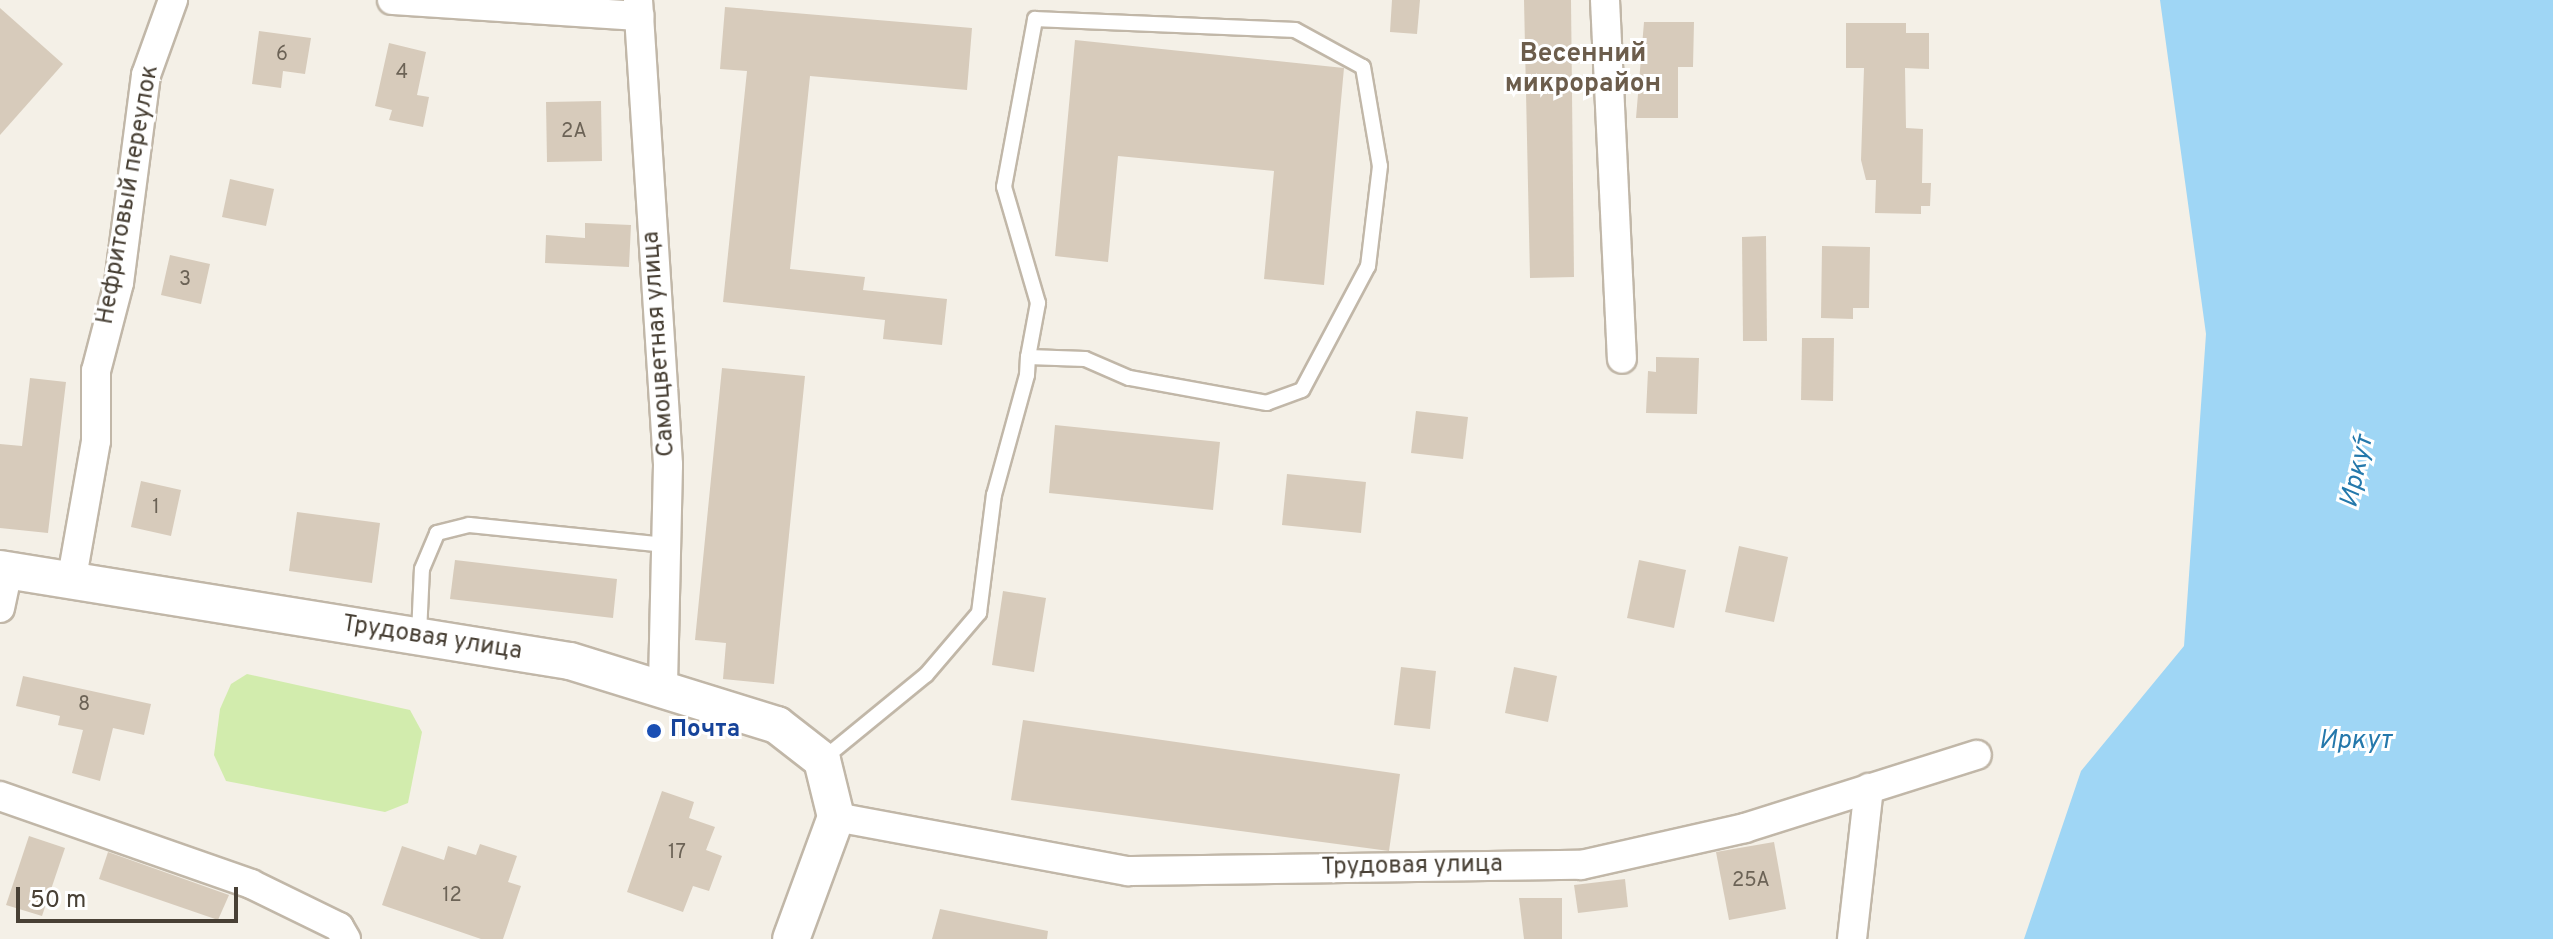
<!DOCTYPE html>
<meta charset="utf-8">
<style>
body{margin:0}
#map{position:relative;width:2553px;height:939px;overflow:hidden;background:#f4f0e7;font-family:Overpass,sans-serif}
div>[style]{position:absolute}
.green>*{inset:0;background:#d2ecad}
.water>*{inset:0;background:#9fd6f5}
.building>*{inset:0;background:#d7cbbb}
.roads{filter:drop-shadow(2px 0 #c1b7a8) drop-shadow(-2px 0 #c1b7a8) drop-shadow(0 2px #c1b7a8) drop-shadow(0 -2px #c1b7a8)}
.service>*{height:14px;margin:-7px;padding:0 7px;transform-origin:7px;border-radius:7px;background:#fff}
.minor>*{height:28px;margin:-14px;padding:0 14px;transform-origin:14px;border-radius:14px;background:#fff}
.tertiary>*{height:36px;margin:-18px;padding:0 18px;transform-origin:18px;border-radius:18px;background:#fff}
.dots>*{width:22px;height:22px;translate:-50% -50%;box-sizing:border-box;border:4px solid #fff;border-radius:50%}
span{translate:-50% -50%;white-space:nowrap;text-align:center;line-height:1.15;-webkit-text-stroke:6px #fff;paint-order:stroke}
.number-label{font-size:20px;color:#6c6356}
.number-label span{-webkit-text-stroke-width:0}
.street-label{font-size:24px;color:#484035}
.transit-label{font-size:24px;color:#164399;font-weight:700}
.left{translate:0 -50%;text-align:left}
.neighbourhood-label{font-size:26px;color:#6c5d4c;font-weight:700}
.water-label{font-size:26px;color:#2478ab;font-style:italic}
.scale{position:absolute;left:16px;top:887px;width:222px;height:36px;box-sizing:border-box;border:4px solid #484035;border-top:0;padding-left:10px;font-size:24px;line-height:28px;white-space:nowrap;color:#484035;-webkit-text-stroke:6px #fff;paint-order:stroke}
</style>
<div id="map">
<div class="green">
<div style="clip-path:polygon(247px 674px,410px 710px,422px 732px,408px 803px,385px 812px,226px 781px,214px 755px,220px 709px,231px 684px)"></div>
</div>
<div class="water">
<div style="clip-path:polygon(2160px 0,2553px 0,2553px 939px,2024px 939px,2081px 771px,2184px 646px,2206px 334px)"></div>
</div>
<div class="building">
<div style="clip-path:polygon(1392px 0,1420px 0,1417px 34px,1390px 32px)"></div>
<div style="clip-path:polygon(1524px 0,1571px 0,1574px 277px,1530px 278px)"></div>
<div style="clip-path:polygon(725px 7px,972px 28px,967px 90px,810px 76px,790px 269px,865px 277px,863px 290px,947px 299px,942px 345px,883px 339px,885px 320px,723px 302px,747px 71px,720px 69px)"></div>
<div style="clip-path:polygon(0 8px,63px 64px,0 135px)"></div>
<div style="clip-path:polygon(1644px 22px,1694px 22px,1693px 67px,1678px 67px,1678px 118px,1636px 118px)"></div>
<div style="clip-path:polygon(1846px 23px,1906px 23px,1906px 33px,1929px 33px,1929px 69px,1905px 68px,1906px 128px,1923px 129px,1922px 183px,1931px 183px,1930px 206px,1921px 206px,1921px 214px,1875px 213px,1876px 180px,1866px 180px,1861px 160px,1864px 68px,1846px 68px)"></div>
<div style="clip-path:polygon(259px 31px,311px 38px,305px 74px,283px 71px,281px 88px,252px 84px)"></div>
<div style="clip-path:polygon(1075px 40px,1344px 68px,1324px 285px,1264px 279px,1274px 171px,1118px 156px,1108px 262px,1055px 256px)"></div>
<div style="clip-path:polygon(389px 43px,426px 52px,417px 95px,429px 97px,423px 127px,389px 120px,392px 110px,375px 106px)"></div>
<div style="clip-path:polygon(601px 101px,602px 161px,547px 162px,546px 102px)"></div>
<div style="clip-path:polygon(230px 179px,274px 189px,266px 226px,222px 217px)"></div>
<div style="clip-path:polygon(585px 223px,631px 225px,629px 267px,545px 263px,546px 235px,585px 238px)"></div>
<div style="clip-path:polygon(1766px 236px,1767px 341px,1743px 341px,1742px 237px)"></div>
<div style="clip-path:polygon(1822px 246px,1870px 247px,1869px 308px,1853px 308px,1853px 319px,1821px 318px)"></div>
<div style="clip-path:polygon(170px 255px,210px 264px,201px 304px,161px 295px)"></div>
<div style="clip-path:polygon(1802px 338px,1834px 338px,1833px 401px,1801px 400px)"></div>
<div style="clip-path:polygon(1656px 357px,1699px 358px,1697px 414px,1646px 413px,1648px 371px,1656px 372px)"></div>
<div style="clip-path:polygon(722px 368px,805px 376px,774px 684px,723px 679px,726px 643px,695px 640px)"></div>
<div style="clip-path:polygon(30px 378px,66px 382px,48px 533px,0 528px,0 444px,22px 446px)"></div>
<div style="clip-path:polygon(1416px 411px,1468px 417px,1463px 459px,1411px 453px)"></div>
<div style="clip-path:polygon(1055px 425px,1220px 442px,1213px 510px,1049px 493px)"></div>
<div style="clip-path:polygon(1287px 474px,1366px 482px,1361px 533px,1282px 525px)"></div>
<div style="clip-path:polygon(141px 481px,181px 490px,171px 536px,131px 527px)"></div>
<div style="clip-path:polygon(297px 512px,380px 523px,372px 583px,289px 571px)"></div>
<div style="clip-path:polygon(1739px 546px,1788px 557px,1774px 622px,1725px 612px)"></div>
<div style="clip-path:polygon(455px 560px,617px 579px,613px 618px,450px 599px)"></div>
<div style="clip-path:polygon(1639px 560px,1686px 570px,1674px 628px,1627px 618px)"></div>
<div style="clip-path:polygon(1003px 591px,1046px 598px,1034px 672px,992px 665px)"></div>
<div style="clip-path:polygon(1401px 667px,1436px 671px,1430px 729px,1394px 725px)"></div>
<div style="clip-path:polygon(1514px 667px,1557px 676px,1548px 722px,1505px 713px)"></div>
<div style="clip-path:polygon(23px 676px,151px 704px,144px 735px,113px 728px,100px 781px,72px 773px,83px 730px,58px 725px,60px 716px,16px 706px)"></div>
<div style="clip-path:polygon(1023px 720px,1400px 774px,1389px 851px,1011px 800px)"></div>
<div style="clip-path:polygon(662px 791px,694px 802px,689px 818px,715px 827px,706px 850px,722px 856px,709px 891px,693px 886px,683px 912px,627px 892px)"></div>
<div style="clip-path:polygon(29px 836px,65px 848px,42px 916px,6px 905px)"></div>
<div style="clip-path:polygon(1774px 842px,1786px 909px,1729px 920px,1716px 852px)"></div>
<div style="clip-path:polygon(480px 844px,517px 856px,508px 882px,521px 886px,503px 939px,481px 939px,382px 905px,402px 846px,444px 860px,448px 846px,476px 855px)"></div>
<div style="clip-path:polygon(108px 852px,229px 895px,218px 920px,99px 879px)"></div>
<div style="clip-path:polygon(1625px 879px,1628px 907px,1578px 913px,1574px 885px)"></div>
<div style="clip-path:polygon(1519px 898px,1562px 898px,1562px 939px,1524px 939px)"></div>
<div style="clip-path:polygon(940px 909px,1048px 931px,1047px 939px,932px 939px)"></div>
</div>
<div class="roads">
<div class="service">
<div style="left:419px;top:634px;width:65px;rotate:-87.4deg"></div>
<div style="left:422px;top:569px;width:39px;rotate:-67deg"></div>
<div style="left:437px;top:533px;width:33px;rotate:-14deg"></div>
<div style="left:469px;top:525px;width:198px;rotate:5.8deg"></div>
<div style="left:822px;top:760px;width:134px;rotate:-39.3deg"></div>
<div style="left:926px;top:675px;width:82px;rotate:-49.5deg"></div>
<div style="left:979px;top:613px;width:119px;rotate:-82.8deg"></div>
<div style="left:994px;top:495px;width:124px;rotate:-74.6deg"></div>
<div style="left:1027px;top:375px;width:18px;rotate:-87deg"></div>
<div style="left:1028px;top:357px;width:55px;rotate:-79.5deg"></div>
<div style="left:1038px;top:303px;width:121px;rotate:-106.3deg"></div>
<div style="left:1004px;top:187px;width:171px;rotate:-79.5deg"></div>
<div style="left:1035px;top:19px;width:260px;rotate:2.4deg"></div>
<div style="left:1295px;top:30px;width:77px;rotate:28.6deg"></div>
<div style="left:1363px;top:67px;width:100px;rotate:80.3deg"></div>
<div style="left:1380px;top:166px;width:101px;rotate:96.8deg"></div>
<div style="left:1368px;top:266px;width:140px;rotate:118deg"></div>
<div style="left:1302px;top:390px;width:37px;rotate:160deg"></div>
<div style="left:1267px;top:403px;width:140px;rotate:-169.7deg"></div>
<div style="left:1129px;top:378px;width:48px;rotate:-156.6deg"></div>
<div style="left:1085px;top:359px;width:57px;rotate:-178deg"></div>
</div>
<div class="minor">
<div style="left:392px;top:0;width:248px;rotate:3.7deg"></div>
<div style="left:638px;top:0;width:466px;rotate:86.3deg"></div>
<div style="left:668px;top:465px;width:222px;rotate:91.3deg"></div>
<div style="left:1605px;top:0;width:359px;rotate:87.3deg"></div>
<div style="left:71px;top:583px;width:144px;rotate:-80deg"></div>
<div style="left:96px;top:441px;width:70px;rotate:-90deg"></div>
<div style="left:96px;top:371px;width:91px;rotate:-75.4deg"></div>
<div style="left:119px;top:283px;width:210px;rotate:-82.6deg"></div>
<div style="left:146px;top:75px;width:80px;rotate:-70.2deg"></div>
<div style="left:0;top:608px;width:39px;rotate:-78deg"></div>
<div style="left:0;top:796px;width:266px;rotate:19.3deg"></div>
<div style="left:251px;top:884px;width:98px;rotate:26deg"></div>
<div style="left:339px;top:927px;width:14px;rotate:60deg"></div>
<div style="left:836px;top:817px;width:297px;rotate:10.5deg"></div>
<div style="left:1128px;top:871px;width:453px;rotate:-0.8deg"></div>
<div style="left:1581px;top:865px;width:168px;rotate:-12.7deg"></div>
<div style="left:1745px;top:828px;width:243px;rotate:-17.5deg"></div>
<div style="left:1852px;top:939px;width:152px;rotate:-83.6deg"></div>
</div>
<div class="tertiary">
<div style="left:0;top:569px;width:577px;rotate:9.17deg"></div>
<div style="left:570px;top:661px;width:217px;rotate:17.2deg"></div>
<div style="left:777px;top:725px;width:57px;rotate:37.9deg"></div>
<div style="left:822px;top:760px;width:59px;rotate:76.2deg"></div>
<div style="left:836px;top:817px;width:130px;rotate:110.2deg"></div>
</div>
</div>
<div class="dots">
<div style="left:654px;top:731px;background:#1a4fb4"></div>
</div>
<div class="number-label">
<span style="left:282px;top:55px">6</span>
<span style="left:402px;top:73px">4</span>
<span style="left:574px;top:132px">2А</span>
<span style="left:185px;top:280px">3</span>
<span style="left:156px;top:508px">1</span>
<span style="left:84px;top:705px">8</span>
<span style="left:677px;top:853px">17</span>
<span style="left:1751px;top:881px">25А</span>
<span style="left:452px;top:896px">12</span>
</div>
<div class="street-label">
<span style="left:129px;top:195px;rotate:-80deg">Нефритовый переулок</span>
<span style="left:660px;top:344px;rotate:-94deg">Самоцветная улица</span>
<span style="left:432px;top:639px;rotate:9deg">Трудовая улица</span>
<span style="left:1412px;top:867px;rotate:-1deg">Трудовая улица</span>
</div>
<div class="transit-label">
<span class="left" style="left:670px;top:731px">Почта</span>
</div>
<div class="neighbourhood-label">
<span style="left:1583px;top:70px">Весенний<br>микрорайон</span>
</div>
<div class="water-label">
<span style="left:2358px;top:472px;rotate:-77deg">Ирку́т</span>
<span style="left:2355px;top:742px">Иркут</span>
</div>
<div class="scale">50 m</div>
</div>
